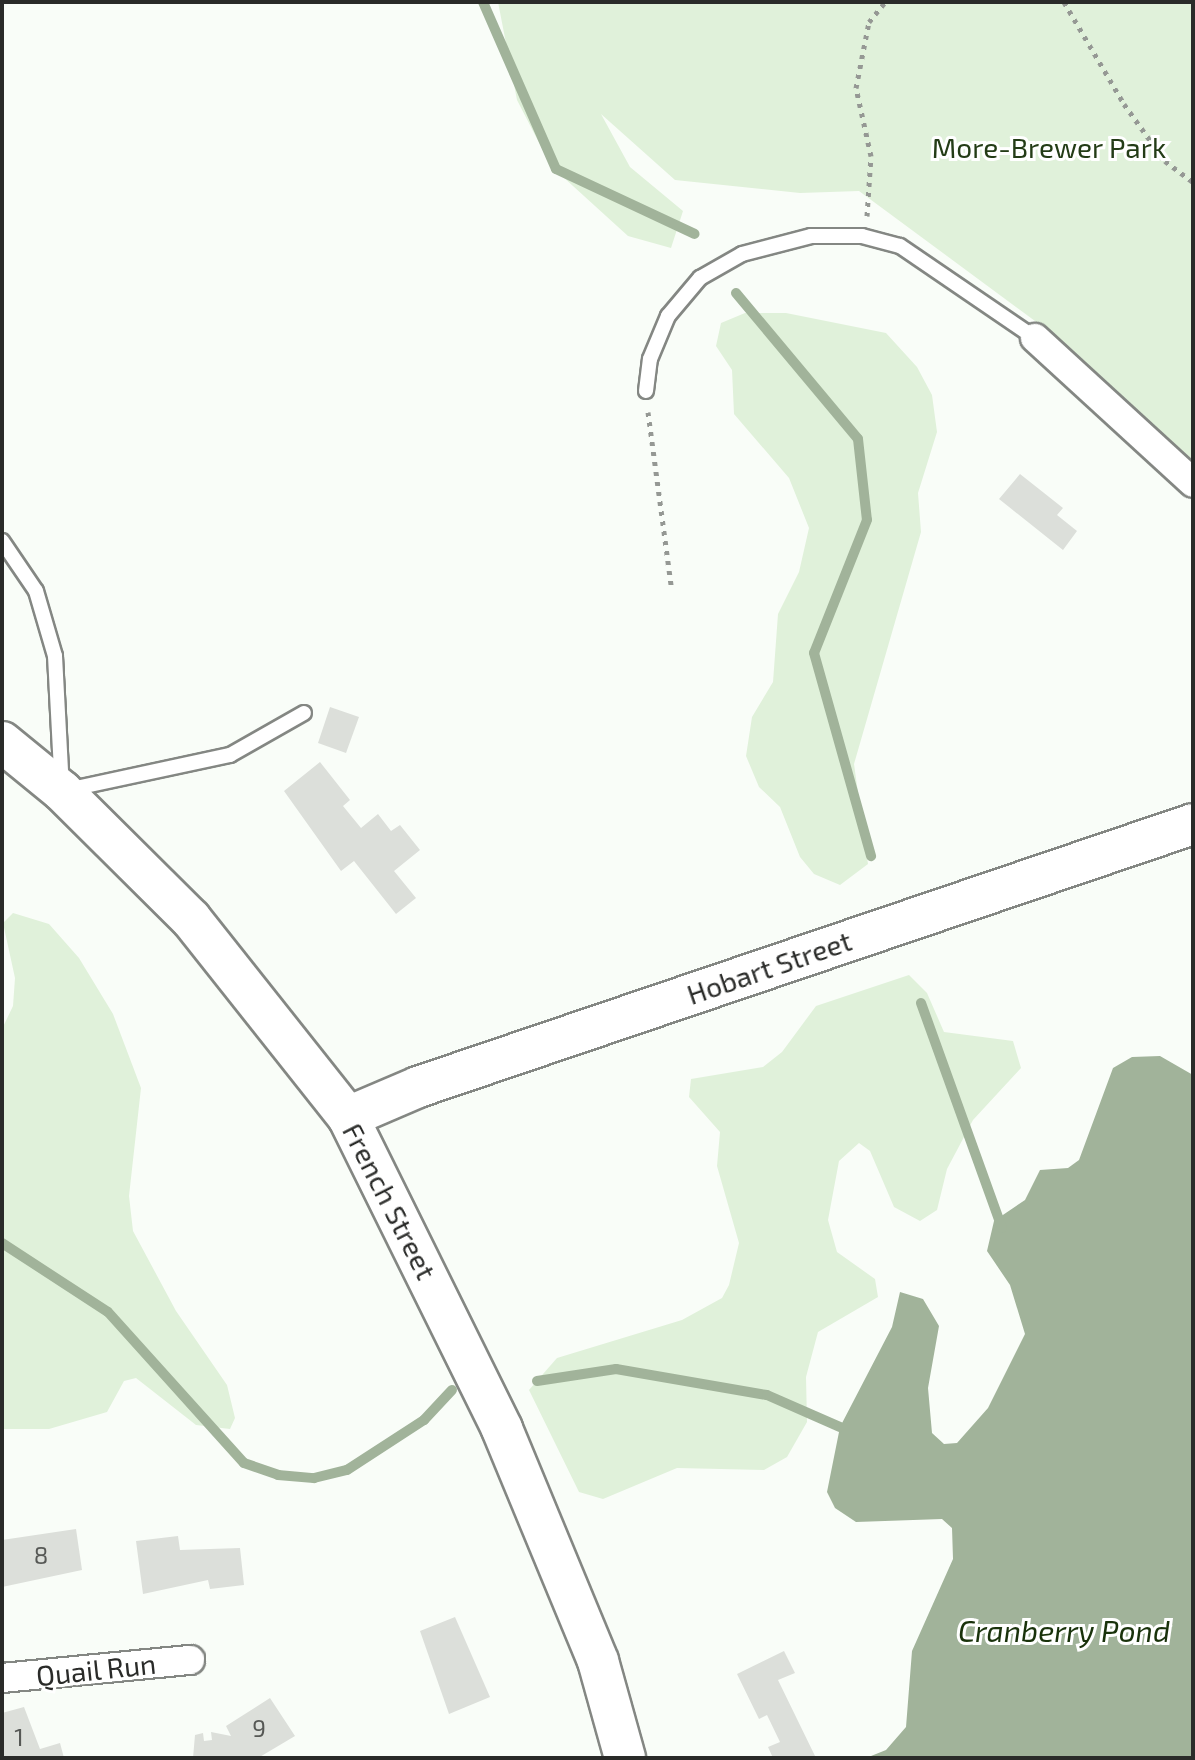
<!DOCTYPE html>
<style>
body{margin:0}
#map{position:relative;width:1195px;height:1760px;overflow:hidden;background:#f9fdf8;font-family:"Exo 2",sans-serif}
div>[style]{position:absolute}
.green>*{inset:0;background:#e0f1da}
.water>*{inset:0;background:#a1b39a}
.stream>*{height:10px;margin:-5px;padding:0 5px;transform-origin:5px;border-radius:5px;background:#a1b39a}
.building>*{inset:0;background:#dcdfda}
.path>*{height:5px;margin-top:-2.5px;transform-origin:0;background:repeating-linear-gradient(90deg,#959894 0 4px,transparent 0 10px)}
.roads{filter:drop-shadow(2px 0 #848783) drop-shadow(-2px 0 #848783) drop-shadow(0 2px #848783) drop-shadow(0 -2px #848783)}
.lane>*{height:14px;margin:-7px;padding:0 7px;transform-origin:7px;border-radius:7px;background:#fff}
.street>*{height:28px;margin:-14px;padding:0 14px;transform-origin:14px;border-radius:14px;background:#fff}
.secondary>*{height:40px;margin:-20px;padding:0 20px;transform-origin:20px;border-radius:20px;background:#fff}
span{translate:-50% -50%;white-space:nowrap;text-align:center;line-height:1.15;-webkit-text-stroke:6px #fff;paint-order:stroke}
.number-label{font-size:24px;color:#565855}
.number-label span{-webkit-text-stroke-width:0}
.park-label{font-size:28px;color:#233c16}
.street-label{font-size:28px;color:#2a2b29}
.water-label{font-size:30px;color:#19320b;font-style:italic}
.frame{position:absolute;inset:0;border:4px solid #2a2b29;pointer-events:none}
</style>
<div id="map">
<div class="green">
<div style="clip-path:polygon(498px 2px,1193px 2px,1193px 461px,1035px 321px,859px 191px,800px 193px,675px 180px,601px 114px,630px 167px,683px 211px,671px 248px,628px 236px,551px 166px,517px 100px)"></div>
<div style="clip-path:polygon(745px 313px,786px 313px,886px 333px,917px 367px,932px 395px,937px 432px,918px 493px,921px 532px,854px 764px,868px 864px,840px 885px,814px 874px,800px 857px,780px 807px,759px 787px,746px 756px,752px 717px,773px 682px,778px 614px,799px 572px,809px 528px,789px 478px,734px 414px,732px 370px,716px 346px,721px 323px)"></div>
<div style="clip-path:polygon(13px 913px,49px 924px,79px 958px,113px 1014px,141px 1088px,129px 1196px,133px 1231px,176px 1311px,227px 1385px,235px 1418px,230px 1429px,196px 1425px,136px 1378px,124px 1381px,107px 1412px,49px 1429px,2px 1429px,2px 1029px,13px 1006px,15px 978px,3px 923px)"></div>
<div style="clip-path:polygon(909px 975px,927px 993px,944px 1032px,1013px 1041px,1021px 1068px,973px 1120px,947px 1169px,937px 1210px,920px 1221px,894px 1207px,870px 1151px,859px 1143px,839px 1161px,828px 1220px,837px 1252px,875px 1279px,878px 1297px,818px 1332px,806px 1377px,807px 1422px,787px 1457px,764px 1470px,677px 1468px,603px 1499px,579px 1492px,529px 1390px,557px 1358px,682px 1320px,722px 1298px,729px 1285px,739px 1243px,717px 1166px,720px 1132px,689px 1097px,691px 1079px,763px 1067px,782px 1052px,816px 1006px)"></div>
</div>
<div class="water">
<div style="clip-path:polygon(1160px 1056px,1193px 1075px,1193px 1758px,866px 1758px,886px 1750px,906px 1727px,912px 1651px,953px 1559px,952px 1528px,942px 1519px,856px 1522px,835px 1508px,827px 1492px,840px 1427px,892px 1327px,900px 1292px,923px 1299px,939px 1326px,928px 1388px,932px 1433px,944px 1444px,957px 1443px,988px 1408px,1025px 1334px,1010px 1285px,987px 1251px,994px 1221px,1025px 1200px,1040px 1170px,1068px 1168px,1079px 1160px,1113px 1068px,1132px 1057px)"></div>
</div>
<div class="stream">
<div style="left:483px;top:2px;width:182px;rotate:66.4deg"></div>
<div style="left:556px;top:169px;width:153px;rotate:25.1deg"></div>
<div style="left:736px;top:293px;width:190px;rotate:50.1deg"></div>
<div style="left:858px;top:439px;width:81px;rotate:83.7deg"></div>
<div style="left:867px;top:520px;width:143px;rotate:111.7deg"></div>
<div style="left:814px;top:653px;width:211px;rotate:74.3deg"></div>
<div style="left:921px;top:1003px;width:239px;rotate:70.2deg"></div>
<div style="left:2px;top:1243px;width:126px;rotate:33.1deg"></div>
<div style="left:108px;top:1312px;width:203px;rotate:48deg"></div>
<div style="left:244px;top:1463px;width:36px;rotate:19deg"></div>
<div style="left:278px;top:1475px;width:36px;rotate:5deg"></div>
<div style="left:314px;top:1478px;width:34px;rotate:-14deg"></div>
<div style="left:347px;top:1470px;width:92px;rotate:-33deg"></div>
<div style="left:424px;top:1420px;width:41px;rotate:-47deg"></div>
<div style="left:537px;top:1381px;width:80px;rotate:-8.6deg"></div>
<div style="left:616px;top:1369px;width:153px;rotate:9.8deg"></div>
<div style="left:767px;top:1395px;width:80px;rotate:23.7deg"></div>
</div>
<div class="building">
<div style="clip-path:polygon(1020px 474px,1063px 508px,1057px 515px,1077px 531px,1063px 550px,999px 499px)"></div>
<div style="clip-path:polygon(330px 707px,359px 717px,346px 753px,318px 743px)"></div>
<div style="clip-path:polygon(320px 762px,350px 800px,343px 806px,361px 828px,378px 814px,391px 831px,400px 825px,420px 850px,394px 871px,416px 898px,396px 914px,354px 861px,341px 871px,284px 791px)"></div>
<div style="clip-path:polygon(76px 1529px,82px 1570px,2px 1587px,2px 1540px)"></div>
<div style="clip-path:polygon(178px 1536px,180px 1550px,240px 1548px,244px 1585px,210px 1589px,208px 1580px,143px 1594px,136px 1541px)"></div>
<div style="clip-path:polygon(455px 1617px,490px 1697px,449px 1714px,420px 1631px)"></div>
<div style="clip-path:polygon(784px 1651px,795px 1673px,778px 1680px,816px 1758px,773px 1758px,768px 1747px,780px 1742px,767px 1715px,759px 1719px,737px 1674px)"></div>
<div style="clip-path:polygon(270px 1698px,295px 1736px,258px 1758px,193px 1758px,195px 1735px,203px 1733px,204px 1741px,212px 1740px,211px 1732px,231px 1736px,226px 1726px)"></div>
<div style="clip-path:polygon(24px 1707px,40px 1749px,60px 1743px,64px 1758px,2px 1758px,2px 1713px)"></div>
</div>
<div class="path">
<div style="left:1064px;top:2px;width:118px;rotate:59.5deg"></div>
<div style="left:1124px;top:104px;width:70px;rotate:54.3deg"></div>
<div style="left:1165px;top:161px;width:35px;rotate:37deg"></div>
<div style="left:867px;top:216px;width:60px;rotate:-86.2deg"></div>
<div style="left:871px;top:156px;width:70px;rotate:-102.4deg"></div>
<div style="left:856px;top:88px;width:67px;rotate:-78.9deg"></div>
<div style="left:869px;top:22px;width:26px;rotate:-51deg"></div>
<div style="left:648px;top:412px;width:175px;rotate:82.4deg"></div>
</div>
<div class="roads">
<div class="lane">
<div style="left:646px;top:391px;width:32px;rotate:-83deg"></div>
<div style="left:650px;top:359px;width:47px;rotate:-67.3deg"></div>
<div style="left:668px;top:316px;width:50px;rotate:-49.9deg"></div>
<div style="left:700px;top:278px;width:48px;rotate:-29.7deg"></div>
<div style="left:742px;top:254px;width:71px;rotate:-14.6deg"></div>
<div style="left:811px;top:236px;width:51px"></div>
<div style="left:862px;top:236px;width:39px;rotate:15deg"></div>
<div style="left:900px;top:246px;width:163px;rotate:34.3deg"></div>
<div style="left:2px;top:541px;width:60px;rotate:55.8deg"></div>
<div style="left:36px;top:591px;width:68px;rotate:73.7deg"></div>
<div style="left:55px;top:656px;width:135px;rotate:87deg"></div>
<div style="left:62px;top:791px;width:172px;rotate:-12.1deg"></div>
<div style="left:230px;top:755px;width:85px;rotate:-29.6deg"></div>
</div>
<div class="street">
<div style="left:1035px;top:338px;width:214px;rotate:42.5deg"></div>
<div style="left:2px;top:1678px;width:189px;rotate:-5.5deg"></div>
</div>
<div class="secondary">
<div style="left:2px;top:742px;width:77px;rotate:39.2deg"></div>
<div style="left:62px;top:791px;width:182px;rotate:44.8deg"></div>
<div style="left:191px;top:919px;width:253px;rotate:51.6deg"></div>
<div style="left:348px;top:1117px;width:348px;rotate:63.7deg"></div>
<div style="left:502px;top:1429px;width:251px;rotate:67.5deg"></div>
<div style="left:598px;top:1661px;width:101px;rotate:74.4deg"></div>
<div style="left:348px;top:1117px;width:76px;rotate:-23.2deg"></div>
<div style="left:418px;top:1087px;width:818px;rotate:-18.74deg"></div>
</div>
</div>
<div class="number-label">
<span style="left:41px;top:1555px">8</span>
<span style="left:259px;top:1728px">9</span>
<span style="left:19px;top:1737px">1</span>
</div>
<div class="park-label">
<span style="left:1049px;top:147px">More-Brewer Park</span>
</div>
<div class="street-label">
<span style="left:769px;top:967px;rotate:-19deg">Hobart Street</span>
<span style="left:390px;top:1201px;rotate:63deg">French Street</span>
<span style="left:96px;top:1669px;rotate:-6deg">Quail Run</span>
</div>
<div class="water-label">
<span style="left:1064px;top:1630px">Cranberry Pond</span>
</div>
<div class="frame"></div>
</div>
